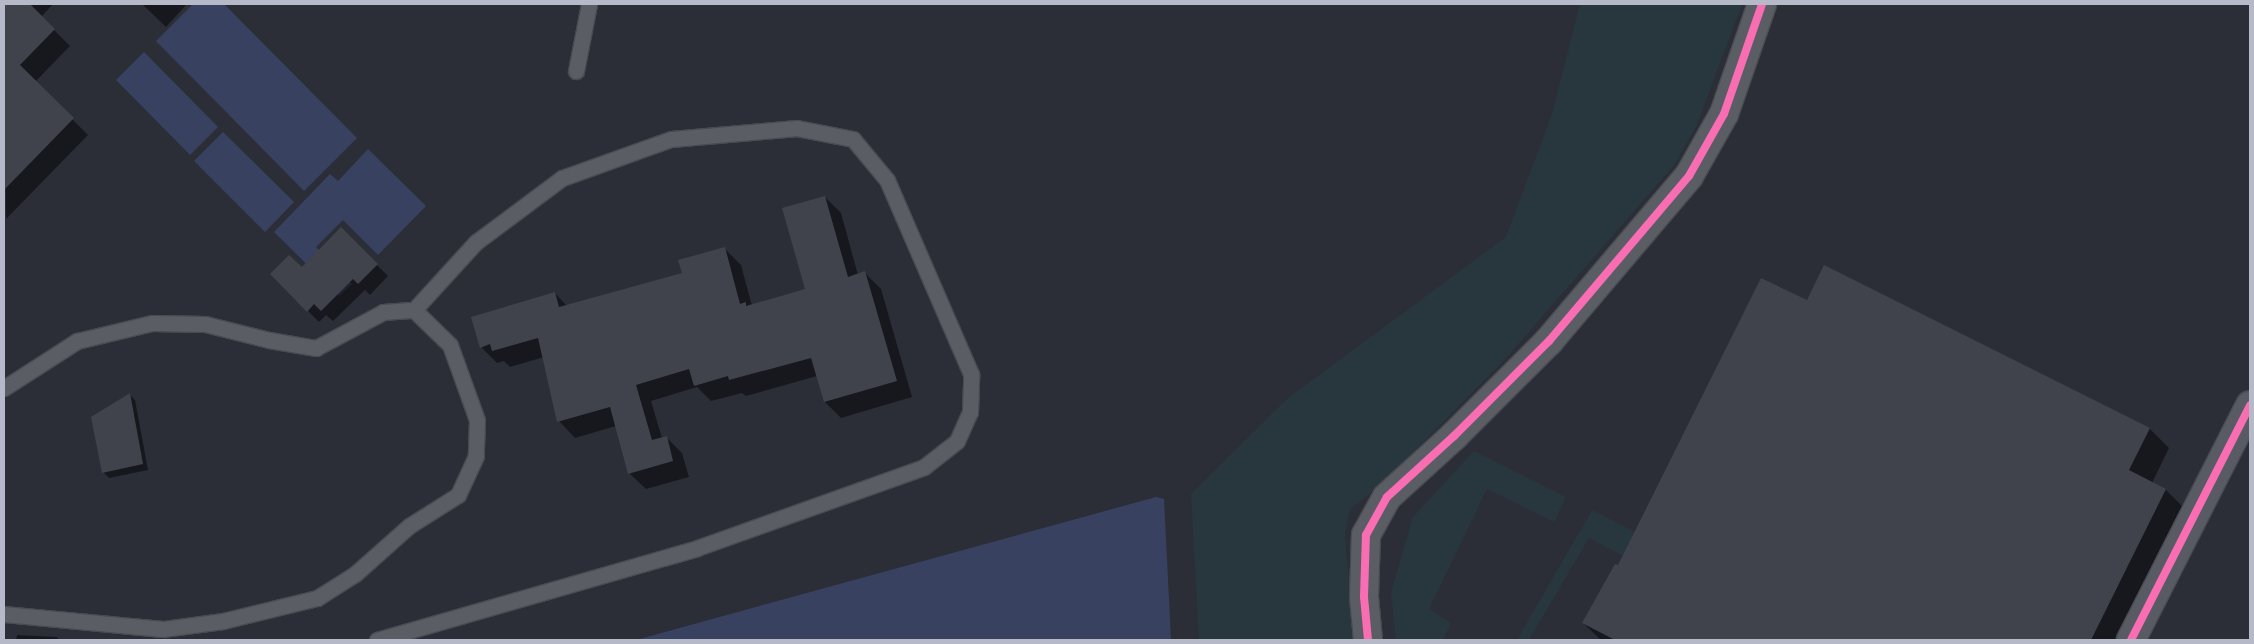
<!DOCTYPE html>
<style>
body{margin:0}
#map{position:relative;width:2254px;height:644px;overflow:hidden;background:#2b2e37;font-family:Manrope,sans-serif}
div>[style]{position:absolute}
.green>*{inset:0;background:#28363d}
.water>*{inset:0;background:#394160}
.shadow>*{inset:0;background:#0007}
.building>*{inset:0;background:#41434c}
.roads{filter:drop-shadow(1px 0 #484b51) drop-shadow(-1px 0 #484b51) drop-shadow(0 1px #484b51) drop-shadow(0 -1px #484b51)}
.lane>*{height:15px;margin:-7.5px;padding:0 7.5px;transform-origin:7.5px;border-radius:7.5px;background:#5b5d65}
.street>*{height:28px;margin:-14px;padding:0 14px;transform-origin:14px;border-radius:14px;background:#5b5d65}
.secondary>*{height:28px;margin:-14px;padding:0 14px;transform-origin:14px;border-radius:14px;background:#595b64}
.cycleway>*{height:8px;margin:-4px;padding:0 4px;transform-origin:4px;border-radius:4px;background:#f96db3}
span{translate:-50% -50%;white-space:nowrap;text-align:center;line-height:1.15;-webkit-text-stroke:4px #1e2232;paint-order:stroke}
.frame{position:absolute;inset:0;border:5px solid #b5b9c8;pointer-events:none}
</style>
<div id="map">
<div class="green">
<div style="clip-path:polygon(1580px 4px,1742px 4px,1696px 127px,1674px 165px,1508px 356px,1383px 483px,1350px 509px,1345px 535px,1354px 640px,1199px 640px,1191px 494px,1288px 398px,1506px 237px,1552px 114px)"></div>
<div style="clip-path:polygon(1474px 451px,1566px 497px,1554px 522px,1487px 489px,1429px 609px,1451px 623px,1443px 640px,1396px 640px,1391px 592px,1413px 517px)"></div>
<div style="clip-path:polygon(1592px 510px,1846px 640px,1784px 640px,1589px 538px,1529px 640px,1517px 640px)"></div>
</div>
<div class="water">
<div style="clip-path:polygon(193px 4px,224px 4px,357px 138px,304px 191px,156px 41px)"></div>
<div style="clip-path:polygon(144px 52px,218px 127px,190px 155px,116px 80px)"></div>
<div style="clip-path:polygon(223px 132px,294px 202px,265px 232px,194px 161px)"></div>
<div style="clip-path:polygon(368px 149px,426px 206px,378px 255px,343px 220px,316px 247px,352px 284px,339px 296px,274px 232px,330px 174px,338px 181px)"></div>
<div style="clip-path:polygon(1156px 497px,1164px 499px,1171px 640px,636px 640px)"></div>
</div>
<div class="shadow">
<div style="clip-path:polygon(4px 4px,53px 4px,41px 17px,70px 46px,35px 82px,88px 135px,6px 219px)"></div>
<div style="clip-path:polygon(142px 4px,187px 4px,166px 27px)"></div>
<div style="clip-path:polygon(825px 197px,841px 213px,858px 275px,865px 273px,881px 289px,912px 397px,841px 418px,825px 402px,817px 376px,746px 396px,742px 393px,711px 401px,697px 387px,651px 401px,662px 438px,666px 437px,682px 453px,689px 477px,646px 489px,629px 473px,616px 426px,575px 438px,559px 421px,544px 357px,510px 367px,504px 361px,497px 363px,481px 347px,555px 293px,567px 306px,683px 274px,725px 249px,741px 265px,752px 306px,807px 290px)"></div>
<div style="clip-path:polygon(341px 229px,388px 276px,370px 295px,365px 290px,333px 321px,326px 315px,319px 322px,271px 274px,302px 269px)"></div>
<div style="clip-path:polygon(1807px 302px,2150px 429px,2169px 448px,2152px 483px,2166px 490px,2185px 509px,2120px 640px,1601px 640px,1583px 623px,1619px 567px)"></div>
<div style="clip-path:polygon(130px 395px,135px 400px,148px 470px,109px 478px,103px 472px)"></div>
<div style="clip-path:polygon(17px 635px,57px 637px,59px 640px,16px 640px)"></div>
</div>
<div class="building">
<div style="clip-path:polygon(4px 4px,30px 4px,55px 29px,20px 65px,74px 118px,4px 190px)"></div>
<div style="clip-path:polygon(825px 196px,848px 277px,865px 271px,897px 381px,824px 402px,811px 358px,729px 380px,728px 376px,694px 386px,689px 369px,636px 385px,652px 440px,667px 436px,673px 461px,628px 474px,610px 407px,557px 422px,538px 338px,492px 351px,490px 344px,480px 348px,471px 317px,555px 292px,559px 307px,682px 273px,678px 260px,725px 247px,740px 304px,746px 302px,746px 306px,805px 289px,782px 208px)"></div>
<div style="clip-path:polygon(341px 227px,378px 264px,358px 284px,353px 279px,321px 311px,314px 304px,307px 312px,270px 274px,289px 255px,302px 267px)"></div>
<div style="clip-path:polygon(1824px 265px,2150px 428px,2129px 470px,2166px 489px,2091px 640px,1615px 640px,1582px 623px,1615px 564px,1618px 565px,1761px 278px,1807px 300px)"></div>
<div style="clip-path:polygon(130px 393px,143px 464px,102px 473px,91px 417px)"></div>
</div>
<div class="roads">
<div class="lane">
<div style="left:576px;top:71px;width:68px;rotate:-79deg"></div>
<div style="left:4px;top:388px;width:87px;rotate:-32.8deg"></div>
<div style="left:77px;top:341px;width:77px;rotate:-13.5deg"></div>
<div style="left:152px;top:323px;width:53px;rotate:1.1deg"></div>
<div style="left:205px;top:324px;width:66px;rotate:14deg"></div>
<div style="left:269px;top:340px;width:48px;rotate:9.7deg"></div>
<div style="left:316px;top:348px;width:76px;rotate:-28.2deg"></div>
<div style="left:383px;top:312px;width:31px;rotate:-4deg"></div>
<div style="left:414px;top:310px;width:50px;rotate:44.2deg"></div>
<div style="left:450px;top:345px;width:80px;rotate:70.2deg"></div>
<div style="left:477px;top:420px;width:36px;rotate:92deg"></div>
<div style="left:476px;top:456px;width:43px;rotate:114.8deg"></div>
<div style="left:458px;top:495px;width:58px;rotate:147.7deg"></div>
<div style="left:409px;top:526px;width:72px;rotate:138.4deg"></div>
<div style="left:355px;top:574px;width:45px;rotate:147.7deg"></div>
<div style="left:317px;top:598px;width:97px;rotate:166.3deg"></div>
<div style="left:223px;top:621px;width:61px;rotate:172.4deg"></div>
<div style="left:163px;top:629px;width:160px;rotate:-174.6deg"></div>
<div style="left:377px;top:640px;width:333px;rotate:-16deg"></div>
<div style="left:697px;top:548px;width:241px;rotate:-19.6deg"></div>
<div style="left:924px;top:467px;width:42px;rotate:-38.2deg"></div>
<div style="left:957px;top:441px;width:32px;rotate:-66deg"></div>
<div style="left:970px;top:412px;width:38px;rotate:-88deg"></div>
<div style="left:971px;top:374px;width:211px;rotate:-113.4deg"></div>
<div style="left:887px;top:180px;width:53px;rotate:-129.7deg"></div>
<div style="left:853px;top:139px;width:57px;rotate:-168.9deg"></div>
<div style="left:797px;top:128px;width:126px;rotate:175deg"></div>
<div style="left:671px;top:139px;width:116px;rotate:160.3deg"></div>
<div style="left:562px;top:178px;width:107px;rotate:143.3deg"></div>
<div style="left:476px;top:242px;width:92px;rotate:132.4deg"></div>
</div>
<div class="street">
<div style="left:1368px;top:640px;width:43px;rotate:-95.3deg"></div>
<div style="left:1364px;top:597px;width:62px;rotate:-88.2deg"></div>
<div style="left:1366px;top:535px;width:43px;rotate:-61.1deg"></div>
<div style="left:1387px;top:497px;width:91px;rotate:-42.3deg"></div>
<div style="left:1454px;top:436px;width:134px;rotate:-45deg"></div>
<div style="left:1549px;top:341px;width:216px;rotate:-49.7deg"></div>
<div style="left:1689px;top:176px;width:71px;rotate:-60.6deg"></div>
<div style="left:1724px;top:114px;width:116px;rotate:-70.9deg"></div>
</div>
<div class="secondary">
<div style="left:2131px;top:640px;width:263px;rotate:-63.1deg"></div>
</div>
</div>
<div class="cycleway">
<div style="left:1368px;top:640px;width:43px;rotate:-95.3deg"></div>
<div style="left:1364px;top:597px;width:62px;rotate:-88.2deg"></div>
<div style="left:1366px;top:535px;width:43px;rotate:-61.1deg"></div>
<div style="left:1387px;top:497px;width:91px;rotate:-42.3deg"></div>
<div style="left:1454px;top:436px;width:134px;rotate:-45deg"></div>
<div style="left:1549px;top:341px;width:216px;rotate:-49.7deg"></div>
<div style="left:1689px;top:176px;width:71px;rotate:-60.6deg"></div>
<div style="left:1724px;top:114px;width:116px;rotate:-70.9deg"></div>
<div style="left:2131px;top:640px;width:263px;rotate:-63.1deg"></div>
</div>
<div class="frame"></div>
</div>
